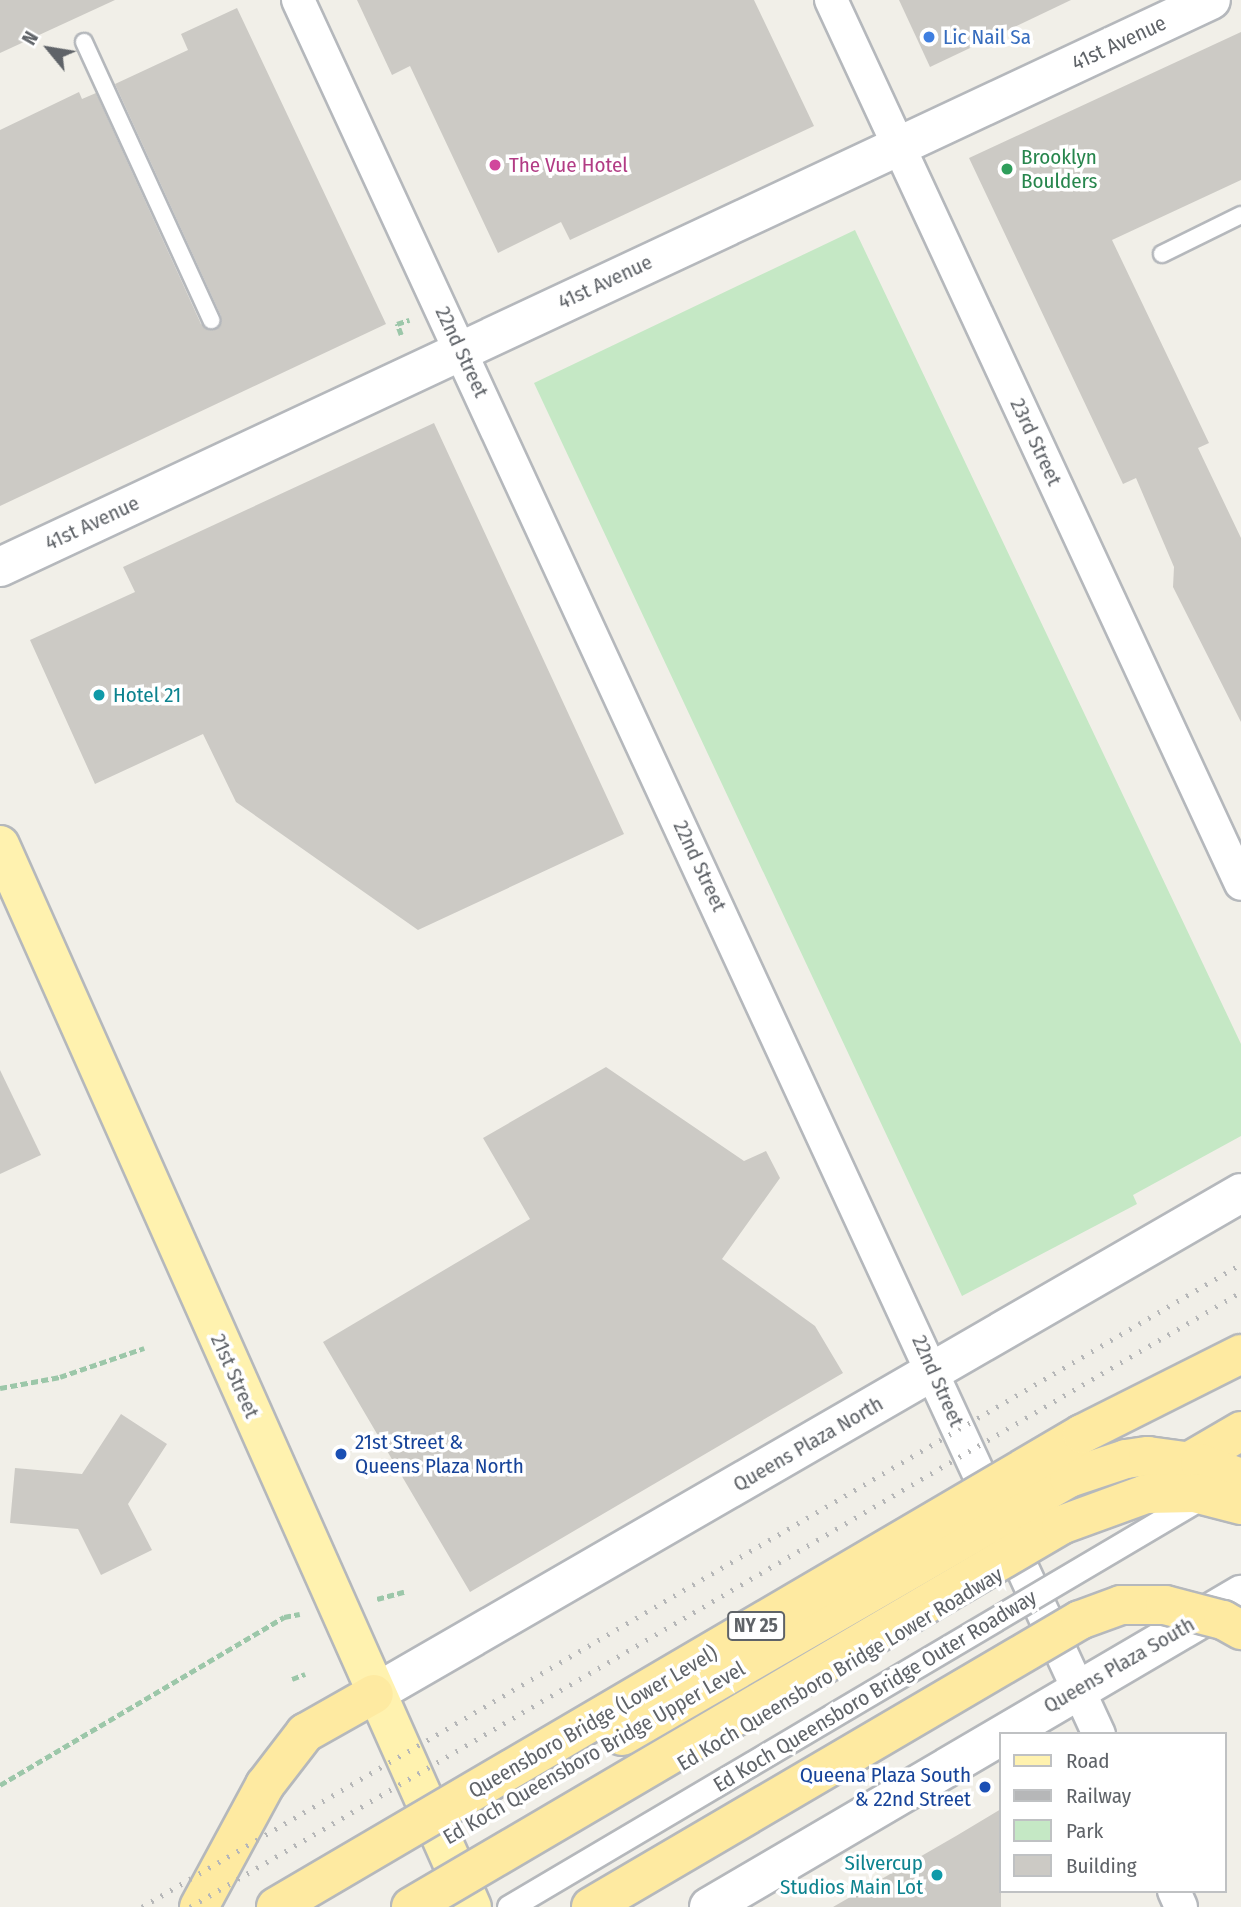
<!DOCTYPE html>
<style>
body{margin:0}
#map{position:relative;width:1241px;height:1907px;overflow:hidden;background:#f1efe8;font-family:"Fira Sans Condensed",sans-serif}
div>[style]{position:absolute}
.green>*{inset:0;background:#c5e8c5}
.building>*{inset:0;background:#cccac5}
.path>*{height:4.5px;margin-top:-2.25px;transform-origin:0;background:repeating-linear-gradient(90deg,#9cc7a9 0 7px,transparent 0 10.5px)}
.roads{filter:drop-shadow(2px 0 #b5b8bc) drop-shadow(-2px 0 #b5b8bc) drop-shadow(0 2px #b5b8bc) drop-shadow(0 -2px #b5b8bc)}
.service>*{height:16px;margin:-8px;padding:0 8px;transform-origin:8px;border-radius:8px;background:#fff}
.minor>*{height:32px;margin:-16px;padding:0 16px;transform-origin:16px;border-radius:16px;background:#fff}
.tertiary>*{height:38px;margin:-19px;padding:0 19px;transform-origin:19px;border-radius:19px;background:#fff}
.secondary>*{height:38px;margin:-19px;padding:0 19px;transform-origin:19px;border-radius:19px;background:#fff}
.primary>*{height:38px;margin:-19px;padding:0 19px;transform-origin:19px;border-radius:19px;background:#fff2af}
.trunk>*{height:38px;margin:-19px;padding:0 19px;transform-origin:19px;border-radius:19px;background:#feeaa1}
.rail>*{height:5px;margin-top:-2.5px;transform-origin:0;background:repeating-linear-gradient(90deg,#b6b7b8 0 2px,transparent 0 11px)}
.bridges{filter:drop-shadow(2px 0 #b5b8bc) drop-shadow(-2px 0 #b5b8bc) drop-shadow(0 2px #b5b8bc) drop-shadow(0 -2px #b5b8bc)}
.pedestrian-bridge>*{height:23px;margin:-11.5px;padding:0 11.5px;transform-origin:11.5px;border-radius:11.5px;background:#fff}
.trunk-bridge>*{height:38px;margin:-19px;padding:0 19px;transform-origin:19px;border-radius:19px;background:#feeaa1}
.dots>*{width:19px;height:19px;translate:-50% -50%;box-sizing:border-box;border:4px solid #fff;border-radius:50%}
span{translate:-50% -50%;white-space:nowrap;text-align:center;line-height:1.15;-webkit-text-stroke:7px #fff;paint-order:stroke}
.shield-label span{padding:2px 5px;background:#fff;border:2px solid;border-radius:5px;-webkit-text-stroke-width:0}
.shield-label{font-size:19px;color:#5f6368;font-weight:700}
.shop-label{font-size:21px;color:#366cbe}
.left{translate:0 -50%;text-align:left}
.street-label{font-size:21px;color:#5f6368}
.leisure-label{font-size:21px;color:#27864d}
.hotel-label{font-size:21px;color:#b23c85}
.culture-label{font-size:21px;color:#0d838f}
.right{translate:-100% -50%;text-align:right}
.transit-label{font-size:21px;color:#164399}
.legend{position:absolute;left:999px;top:1732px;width:228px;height:161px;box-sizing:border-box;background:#fff;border:2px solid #bfc1c3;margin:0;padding:9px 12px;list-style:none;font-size:21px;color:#5f6368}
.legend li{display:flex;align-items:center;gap:14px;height:35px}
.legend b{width:35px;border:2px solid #bfc1c3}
.north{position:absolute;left:14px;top:14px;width:70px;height:70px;-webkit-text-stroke:5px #fff;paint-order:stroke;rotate:300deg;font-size:19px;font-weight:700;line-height:28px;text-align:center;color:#5f6368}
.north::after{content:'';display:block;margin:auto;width:24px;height:32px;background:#5f6368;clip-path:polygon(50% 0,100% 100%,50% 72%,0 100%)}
</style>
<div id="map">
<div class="green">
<div style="clip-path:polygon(855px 230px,1241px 1044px,1241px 1136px,1133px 1195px,1137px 1204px,962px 1296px,534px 383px)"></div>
</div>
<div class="building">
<div style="clip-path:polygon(0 0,115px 0,0 53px)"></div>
<div style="clip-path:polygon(357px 0,754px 0,814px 126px,570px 240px,561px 222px,498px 253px,410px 66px,392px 75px)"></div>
<div style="clip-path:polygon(899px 0,1071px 0,930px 67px)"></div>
<div style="clip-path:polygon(237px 8px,386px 324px,0 506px,0 130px,79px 92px,82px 99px,96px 93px,201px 324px,216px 329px,221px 316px,115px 84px,188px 50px,181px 34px)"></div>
<div style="clip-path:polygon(1241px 32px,1241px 180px,1112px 240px,1209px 443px,1198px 448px,1241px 538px,1241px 722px,1173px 587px,1174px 567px,1136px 478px,1123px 484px,969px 158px)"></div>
<div style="clip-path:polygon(434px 423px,624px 834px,418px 930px,236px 802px,203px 734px,95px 784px,30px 640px,135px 592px,123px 567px)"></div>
<div style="clip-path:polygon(606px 1067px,744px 1161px,766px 1151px,780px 1178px,722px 1259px,815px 1326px,843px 1373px,470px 1592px,323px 1342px,530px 1219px,483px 1138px)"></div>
<div style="clip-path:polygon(0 1070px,41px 1155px,0 1174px)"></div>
<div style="clip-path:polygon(121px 1414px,167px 1444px,128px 1504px,152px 1550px,101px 1575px,78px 1529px,10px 1523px,15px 1468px,82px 1474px)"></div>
<div style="clip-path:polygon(1001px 1809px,1001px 1907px,833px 1907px,956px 1836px)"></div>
</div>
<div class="path">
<div style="left:401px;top:335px;width:12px;rotate:-110deg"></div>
<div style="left:397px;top:324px;width:13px;rotate:-18deg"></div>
<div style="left:0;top:1388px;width:61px;rotate:-10.4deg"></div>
<div style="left:60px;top:1377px;width:89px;rotate:-19deg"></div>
<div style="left:377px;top:1599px;width:28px;rotate:-15deg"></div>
<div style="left:292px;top:1679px;width:14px;rotate:-21deg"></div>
<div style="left:0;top:1785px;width:330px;rotate:-30.6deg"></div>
<div style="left:284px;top:1617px;width:16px;rotate:-11deg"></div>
</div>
<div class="roads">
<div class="service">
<div style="left:84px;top:42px;width:306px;rotate:65.4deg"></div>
<div style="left:1162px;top:254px;width:88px;rotate:-26.3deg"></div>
</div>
<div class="minor">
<div style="left:298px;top:0;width:1910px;rotate:65.21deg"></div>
<div style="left:831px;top:0;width:974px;rotate:65.12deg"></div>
<div style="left:1174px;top:1891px;width:17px;rotate:66deg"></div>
</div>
<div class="tertiary">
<div style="left:374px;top:1694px;width:1001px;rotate:-30.02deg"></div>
</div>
<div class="secondary">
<div style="left:0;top:567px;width:1337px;rotate:-25.09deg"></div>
<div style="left:709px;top:1907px;width:617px;rotate:-30.39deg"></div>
</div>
<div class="primary">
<div style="left:0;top:845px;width:1162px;rotate:66.04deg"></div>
</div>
<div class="trunk">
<div style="left:199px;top:1907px;width:139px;rotate:-61.6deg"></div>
<div style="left:265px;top:1785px;width:66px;rotate:-52.4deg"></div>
<div style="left:305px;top:1733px;width:79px;rotate:-29.5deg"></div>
</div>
</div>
<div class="rail">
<div style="left:142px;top:1907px;width:1273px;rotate:-30.33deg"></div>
<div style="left:190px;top:1907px;width:1218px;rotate:-30.33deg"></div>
</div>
<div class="bridges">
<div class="pedestrian-bridge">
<div style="left:509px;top:1907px;width:805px;rotate:-30.61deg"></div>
</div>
<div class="trunk-bridge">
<div style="left:1178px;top:1468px;width:73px;rotate:-30.4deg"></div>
<div style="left:622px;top:1736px;width:516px;rotate:-29.99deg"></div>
<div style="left:1069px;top:1478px;width:60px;rotate:-18.4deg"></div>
<div style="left:1126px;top:1459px;width:22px;rotate:-8deg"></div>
<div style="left:1148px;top:1456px;width:52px;rotate:7.7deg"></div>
<div style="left:1200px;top:1463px;width:44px;rotate:20.1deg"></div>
<div style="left:276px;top:1907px;width:935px;rotate:-30.41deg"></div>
<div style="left:1082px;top:1434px;width:178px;rotate:-26.7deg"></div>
<div style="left:411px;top:1907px;width:754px;rotate:-30.44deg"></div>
<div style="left:1061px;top:1525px;width:90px;rotate:-20deg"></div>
<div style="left:1146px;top:1494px;width:49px;rotate:-1.2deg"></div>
<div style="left:1195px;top:1493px;width:48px;rotate:14.6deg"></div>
<div style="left:591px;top:1907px;width:567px;rotate:-30.41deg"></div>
<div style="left:1080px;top:1620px;width:44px;rotate:-20.1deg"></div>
<div style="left:1121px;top:1605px;width:44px"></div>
<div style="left:1165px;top:1605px;width:60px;rotate:14.5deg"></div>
<div style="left:1223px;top:1620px;width:21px;rotate:29deg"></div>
</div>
</div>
<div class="dots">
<div style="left:929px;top:37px;background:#3f7fe0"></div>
<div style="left:495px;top:165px;background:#d1479c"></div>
<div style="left:1007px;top:169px;background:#2e9e5b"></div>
<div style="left:99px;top:695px;background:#0f9aa8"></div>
<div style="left:341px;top:1454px;background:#1a4fb4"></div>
<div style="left:985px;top:1787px;background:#1a4fb4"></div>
<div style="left:937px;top:1875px;background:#0f9aa8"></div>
</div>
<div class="shield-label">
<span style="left:756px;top:1626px">NY 25</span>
</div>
<div class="shop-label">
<span class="left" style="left:943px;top:37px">Lic Nail Sa</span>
</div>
<div class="street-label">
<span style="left:1119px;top:43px;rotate:-25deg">41st Avenue</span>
<span style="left:605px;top:282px;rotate:-25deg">41st Avenue</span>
<span style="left:462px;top:352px;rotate:65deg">22nd Street</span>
<span style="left:1036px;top:442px;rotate:65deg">23rd Street</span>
<span style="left:92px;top:523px;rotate:-25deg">41st Avenue</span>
<span style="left:700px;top:866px;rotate:65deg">22nd Street</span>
<span style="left:235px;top:1376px;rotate:66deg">21st Street</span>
<span style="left:938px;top:1381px;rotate:66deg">22nd Street</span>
<span style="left:808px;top:1444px;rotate:-30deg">Queens Plaza North</span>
<span style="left:1119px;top:1665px;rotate:-30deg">Queens Plaza South</span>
<span style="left:840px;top:1669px;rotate:-31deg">Ed Koch Queensboro Bridge Lower Roadway</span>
<span style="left:875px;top:1691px;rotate:-31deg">Ed Koch Queensboro Bridge Outer Roadway</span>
<span style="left:593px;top:1722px;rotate:-30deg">Queensboro Bridge (Lower Level)</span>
<span style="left:594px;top:1753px;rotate:-30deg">Ed Koch Queensboro Bridge Upper Level</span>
</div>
<div class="leisure-label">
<span class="left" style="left:1021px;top:169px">Brooklyn<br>Boulders</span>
</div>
<div class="hotel-label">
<span class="left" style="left:509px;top:165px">The Vue Hotel</span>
</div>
<div class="culture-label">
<span class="left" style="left:113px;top:695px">Hotel 21</span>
<span class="right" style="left:923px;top:1875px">Silvercup<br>Studios Main Lot</span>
</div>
<div class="transit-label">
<span class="left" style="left:355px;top:1454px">21st Street &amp;<br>Queens Plaza North</span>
<span class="right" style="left:971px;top:1787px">Queena Plaza South<br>&amp; 22nd Street</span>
</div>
<ul class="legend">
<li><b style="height:9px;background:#fff2af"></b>Road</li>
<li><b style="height:9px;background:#b6b7b8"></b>Railway</li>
<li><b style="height:19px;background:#c5e8c5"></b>Park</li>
<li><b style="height:19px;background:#cccac5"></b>Building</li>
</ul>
<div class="north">N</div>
</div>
